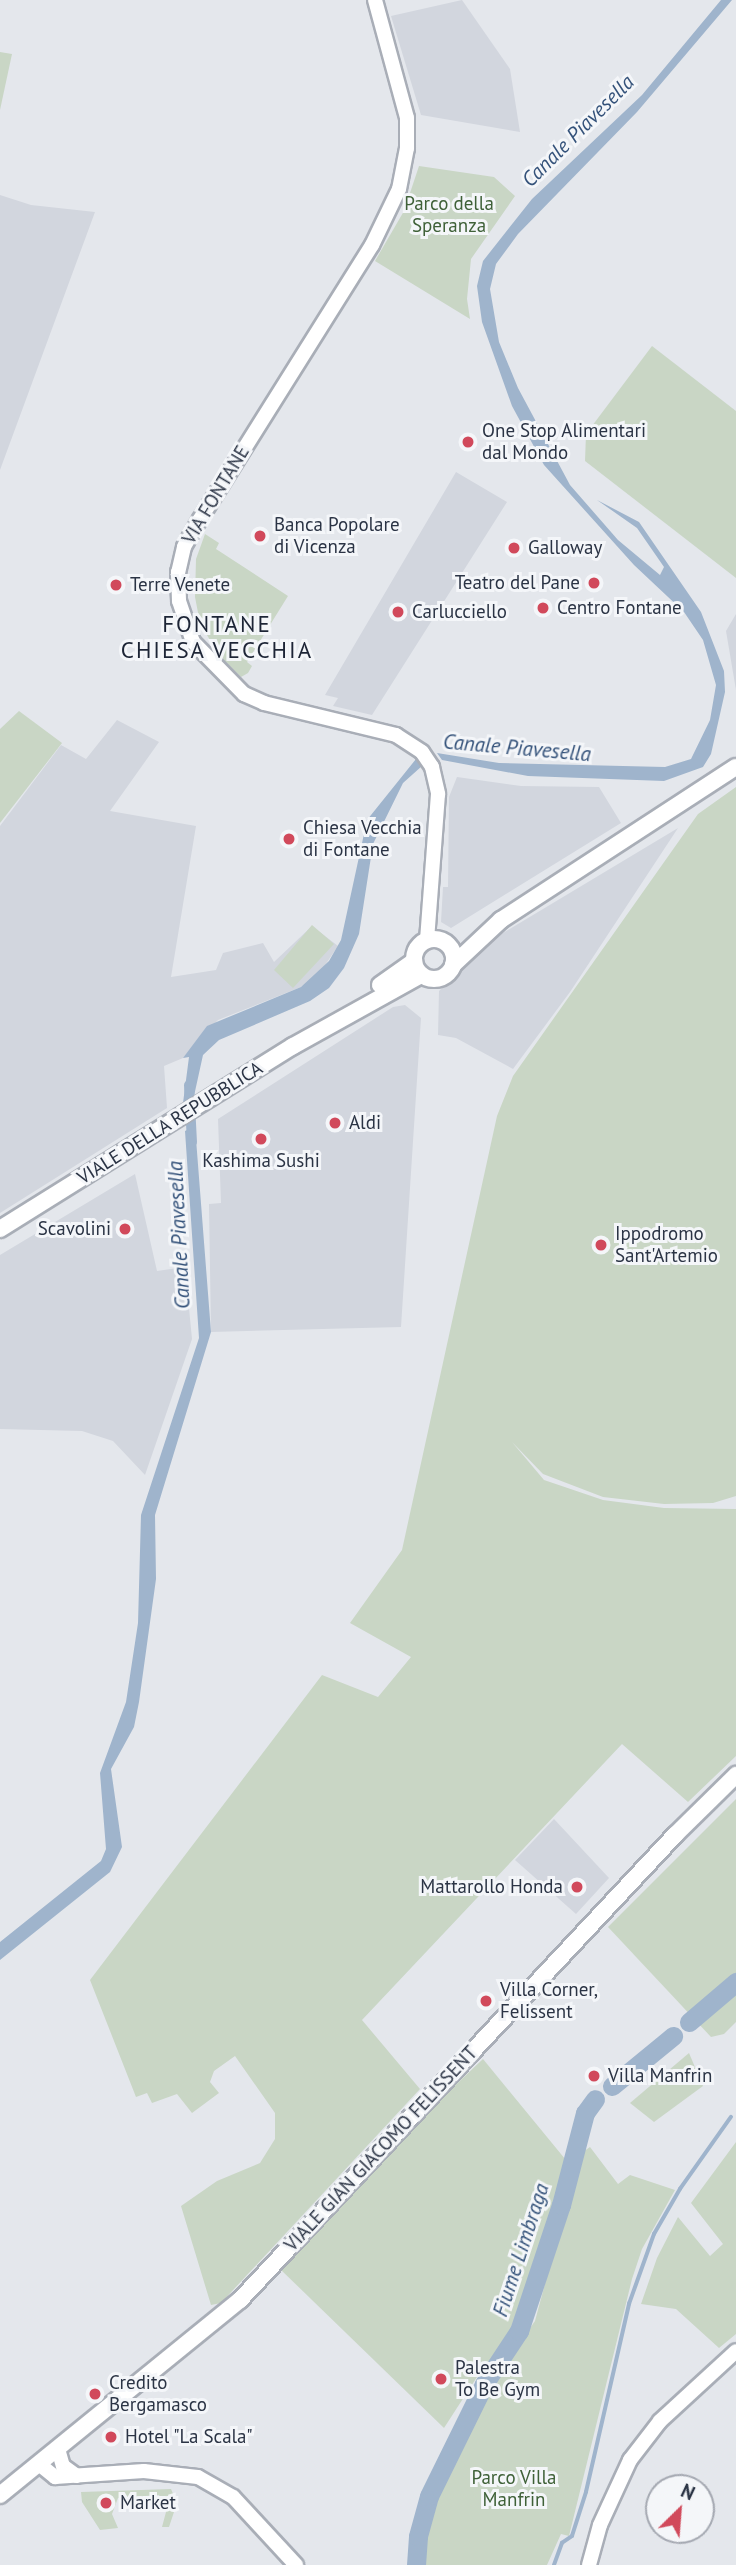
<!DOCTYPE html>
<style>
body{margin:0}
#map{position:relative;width:736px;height:2565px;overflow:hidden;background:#e4e7ec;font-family:"PT Sans",sans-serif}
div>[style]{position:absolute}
.built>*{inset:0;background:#d2d6de}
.green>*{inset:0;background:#c9d6c5}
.water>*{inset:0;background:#9fb4cc}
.stream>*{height:3.5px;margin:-1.75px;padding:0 1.75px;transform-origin:1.75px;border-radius:1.75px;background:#9fb4cc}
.canal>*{height:10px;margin:-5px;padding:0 5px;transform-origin:5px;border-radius:5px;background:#9fb4cc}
.river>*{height:19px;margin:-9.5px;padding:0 9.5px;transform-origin:9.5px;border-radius:9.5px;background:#9fb4cc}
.roads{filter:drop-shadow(2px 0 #a9aeb7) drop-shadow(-2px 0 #a9aeb7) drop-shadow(0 2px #a9aeb7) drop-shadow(0 -2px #a9aeb7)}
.secondary>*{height:14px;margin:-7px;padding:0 7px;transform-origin:7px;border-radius:7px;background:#fff}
.primary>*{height:16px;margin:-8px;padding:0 8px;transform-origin:8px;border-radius:8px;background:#fff}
.primary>.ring{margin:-8px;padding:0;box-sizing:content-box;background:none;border:16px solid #fff;border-radius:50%}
.dots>*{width:19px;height:19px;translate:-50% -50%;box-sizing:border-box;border:4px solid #f4f6f9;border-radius:50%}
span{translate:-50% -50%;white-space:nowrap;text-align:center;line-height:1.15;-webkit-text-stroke:6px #f4f6f9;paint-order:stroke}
.park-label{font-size:19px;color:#3f6138}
.poi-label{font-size:19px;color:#2b3445}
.left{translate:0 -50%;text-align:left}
.right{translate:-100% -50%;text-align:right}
.street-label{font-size:19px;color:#2b3445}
.water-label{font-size:21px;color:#34527a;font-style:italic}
.quarter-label{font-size:23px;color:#1d2536;letter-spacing:2px}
.north{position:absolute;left:645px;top:2474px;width:70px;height:70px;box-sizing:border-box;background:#f4f6f9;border:2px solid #a4a8b1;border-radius:50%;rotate:25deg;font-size:19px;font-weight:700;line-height:28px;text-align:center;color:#2b3445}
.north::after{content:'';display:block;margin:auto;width:24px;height:32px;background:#d1495b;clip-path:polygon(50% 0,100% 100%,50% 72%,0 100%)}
</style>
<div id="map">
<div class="built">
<div style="clip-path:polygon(462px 0,510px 69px,520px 132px,421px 115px,391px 16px)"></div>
<div style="clip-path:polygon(0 195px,31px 205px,95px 212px,0 470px)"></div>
<div style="clip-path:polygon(456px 472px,507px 502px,372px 715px,333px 706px,338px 698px,325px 695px)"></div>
<div style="clip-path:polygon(736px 614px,736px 690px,726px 631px)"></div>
<div style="clip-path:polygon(117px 720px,159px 742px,110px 811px,196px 826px,171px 977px,216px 970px,223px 953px,263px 943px,274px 962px,312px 926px,338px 946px,319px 974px,301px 987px,218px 1020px,183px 1058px,164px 1066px,167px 1108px,0 1213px,0 826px,61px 745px,86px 759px)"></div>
<div style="clip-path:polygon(457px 777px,521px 786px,599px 787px,621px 823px,451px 928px,441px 922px,443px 887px,448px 887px,449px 797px)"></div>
<div style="clip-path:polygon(678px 828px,570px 992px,513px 1069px,456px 1038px,438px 1035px,439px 991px,488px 942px)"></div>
<div style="clip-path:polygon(405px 1005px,421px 1018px,401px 1327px,211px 1332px,209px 1204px,221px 1203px,218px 1119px,393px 1007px)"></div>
<div style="clip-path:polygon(135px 1174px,157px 1271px,185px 1267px,192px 1339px,145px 1475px,113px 1441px,82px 1431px,0 1429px,0 1255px)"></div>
<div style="clip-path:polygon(554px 1819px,609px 1878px,576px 1914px,515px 1860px)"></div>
</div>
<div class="green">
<div style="clip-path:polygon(0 52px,12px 54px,0 110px)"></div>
<div style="clip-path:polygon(419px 166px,494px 177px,515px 196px,471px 259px,467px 299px,470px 319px,375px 261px,404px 211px)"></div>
<div style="clip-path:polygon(652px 346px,736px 411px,736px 578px,585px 461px,586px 434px)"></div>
<div style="clip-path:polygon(205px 534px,219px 543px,216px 549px,288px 596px,247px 662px,252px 666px,248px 673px,241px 677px,218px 654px,200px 623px,195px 597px,196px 559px)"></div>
<div style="clip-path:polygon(19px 711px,62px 743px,0 823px,0 729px)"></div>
<div style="clip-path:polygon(736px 787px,736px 1496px,713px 1503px,664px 1504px,603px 1497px,543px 1474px,512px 1442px,544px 1480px,603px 1500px,664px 1508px,736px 1509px,736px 1756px,688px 1802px,622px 1744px,362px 2020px,420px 2089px,221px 2303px,211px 2305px,181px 2206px,217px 2181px,260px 2163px,275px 2139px,275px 2113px,235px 2056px,214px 2071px,210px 2082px,219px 2093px,192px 2113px,177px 2094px,152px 2103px,147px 2093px,136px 2097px,90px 1980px,322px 1675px,378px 1697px,411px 1657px,350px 1623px,402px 1550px,497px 1116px,513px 1076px,698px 814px)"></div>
<div style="clip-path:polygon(312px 925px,334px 944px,293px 988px,274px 970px)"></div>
<div style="clip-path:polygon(736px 1799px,736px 2022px,724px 2034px,711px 2037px,608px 1927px)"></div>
<div style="clip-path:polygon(689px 2053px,703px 2086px,654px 2122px,630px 2103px)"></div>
<div style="clip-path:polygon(483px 2059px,570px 2165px,503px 2350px,477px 2377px,444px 2428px,279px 2268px,393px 2144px)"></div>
<div style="clip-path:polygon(736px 2142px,736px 2334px,719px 2348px,676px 2309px,641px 2304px,657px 2258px,678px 2217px,710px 2256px,723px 2244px,691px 2203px)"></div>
<div style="clip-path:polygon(590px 2147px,618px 2184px,630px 2175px,675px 2190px,642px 2249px,632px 2279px,569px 2536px,561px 2534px,547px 2565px,424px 2565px,424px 2530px,481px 2399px,535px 2321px,580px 2154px)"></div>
<div style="clip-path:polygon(171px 2489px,177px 2503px,169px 2527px,162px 2527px,166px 2512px,159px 2495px,118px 2498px,112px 2514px,118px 2528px,100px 2530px,82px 2502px,81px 2492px)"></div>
</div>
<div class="water">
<div style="clip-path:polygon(721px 0,732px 0,637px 112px,518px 234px,496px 264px,490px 289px,499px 342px,518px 388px,570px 485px,618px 540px,660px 575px,664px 567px,637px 528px,597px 500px,639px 522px,701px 612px,724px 671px,725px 692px,711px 754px,703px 767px,664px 781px,528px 776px,442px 760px,437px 753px,499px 763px,665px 767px,691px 759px,710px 720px,716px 685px,703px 640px,684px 612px,634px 565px,544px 465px,512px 406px,482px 322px,477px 286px,483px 261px,532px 199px,642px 95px)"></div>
<div style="clip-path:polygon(416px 759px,422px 766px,403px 783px,373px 844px,359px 934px,344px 968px,329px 988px,310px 1001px,219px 1040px,203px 1055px,194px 1096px,183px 1103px,189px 1057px,183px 1058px,207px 1026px,301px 987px,329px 961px,341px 940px,367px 820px)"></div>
<div style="clip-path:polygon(195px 1126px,211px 1332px,155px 1515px,156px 1579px,139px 1702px,134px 1727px,111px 1769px,122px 1847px,110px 1872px,0 1960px,0 1942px,101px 1861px,106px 1849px,100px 1773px,126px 1702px,138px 1623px,141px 1515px,199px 1338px,185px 1131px)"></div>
</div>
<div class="stream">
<div style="left:554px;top:2565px;width:23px;rotate:-70deg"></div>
<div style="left:562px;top:2543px;width:12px;rotate:-35deg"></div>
<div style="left:572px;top:2536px;width:46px;rotate:-72.3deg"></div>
<div style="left:586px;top:2492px;width:193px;rotate:-77.1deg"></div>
<div style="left:629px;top:2304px;width:74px;rotate:-70.3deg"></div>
<div style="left:654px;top:2234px;width:52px;rotate:-60deg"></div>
<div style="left:680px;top:2189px;width:88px;rotate:-54.7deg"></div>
</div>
<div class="canal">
<div style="left:189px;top:1085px;width:57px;rotate:87deg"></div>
</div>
<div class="river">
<div style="left:689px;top:2022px;width:62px;rotate:-40.4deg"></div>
<div style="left:612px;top:2086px;width:79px;rotate:-39.3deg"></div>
<div style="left:416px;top:2565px;width:29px;rotate:-86deg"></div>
<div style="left:418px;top:2536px;width:41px;rotate:-74.6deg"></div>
<div style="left:429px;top:2496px;width:125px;rotate:-63.8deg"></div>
<div style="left:484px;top:2384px;width:64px;rotate:-56.6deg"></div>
<div style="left:519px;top:2331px;width:133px;rotate:-71.6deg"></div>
<div style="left:561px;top:2205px;width:95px;rotate:-75.4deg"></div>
<div style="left:585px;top:2113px;width:17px;rotate:-54deg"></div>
</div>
<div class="roads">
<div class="secondary">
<div style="left:375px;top:0;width:122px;rotate:74.8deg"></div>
<div style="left:407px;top:118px;width:30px;rotate:90deg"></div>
<div style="left:407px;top:148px;width:42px;rotate:101deg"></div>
<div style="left:399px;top:189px;width:62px;rotate:115.7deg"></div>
<div style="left:372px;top:245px;width:324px;rotate:122.1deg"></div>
<div style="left:200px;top:519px;width:32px;rotate:120deg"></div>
<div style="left:184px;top:547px;width:26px;rotate:103deg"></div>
<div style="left:178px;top:572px;width:29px;rotate:88deg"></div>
<div style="left:179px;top:601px;width:43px;rotate:71.1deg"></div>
<div style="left:193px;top:642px;width:73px;rotate:45.6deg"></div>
<div style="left:244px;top:694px;width:22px;rotate:24deg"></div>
<div style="left:264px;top:703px;width:136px;rotate:13.6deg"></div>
<div style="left:396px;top:735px;width:31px;rotate:33deg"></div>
<div style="left:422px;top:752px;width:18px;rotate:56deg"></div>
<div style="left:432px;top:767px;width:28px;rotate:77deg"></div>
<div style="left:438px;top:794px;width:146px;rotate:94.3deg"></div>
<div style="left:58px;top:2449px;width:18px;rotate:74deg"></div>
<div style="left:63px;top:2466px;width:17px;rotate:36deg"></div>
<div style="left:39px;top:2464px;width:21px;rotate:39deg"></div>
<div style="left:55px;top:2477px;width:89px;rotate:-3.9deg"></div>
<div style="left:144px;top:2471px;width:54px;rotate:6.3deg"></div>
<div style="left:198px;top:2477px;width:40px;rotate:29.7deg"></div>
<div style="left:233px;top:2497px;width:93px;rotate:47.2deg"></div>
<div style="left:589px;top:2565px;width:41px;rotate:-74.6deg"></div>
<div style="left:600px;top:2525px;width:72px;rotate:-65.2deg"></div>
<div style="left:630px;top:2460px;width:49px;rotate:-52.4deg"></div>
<div style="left:660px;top:2421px;width:103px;rotate:-42.6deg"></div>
</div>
<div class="primary">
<div class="ring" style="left:414px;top:939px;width:24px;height:24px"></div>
<div style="left:453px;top:965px;width:66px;rotate:-43.2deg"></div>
<div style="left:501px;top:920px;width:280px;rotate:-33.1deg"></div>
<div style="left:380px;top:985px;width:42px;rotate:-35.2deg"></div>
<div style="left:0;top:1229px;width:345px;rotate:-32deg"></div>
<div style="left:293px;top:1046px;width:146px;rotate:-29deg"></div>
<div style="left:0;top:2495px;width:309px;rotate:-39.1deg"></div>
<div style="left:240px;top:2300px;width:637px;rotate:-46.91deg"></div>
<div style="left:675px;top:1835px;width:86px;rotate:-44.5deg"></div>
</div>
</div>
<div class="dots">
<div style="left:468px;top:442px;background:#d1495b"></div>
<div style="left:260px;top:536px;background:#d1495b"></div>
<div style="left:514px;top:548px;background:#d1495b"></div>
<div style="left:594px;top:583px;background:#d1495b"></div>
<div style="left:116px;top:585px;background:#d1495b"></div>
<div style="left:543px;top:608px;background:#d1495b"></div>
<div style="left:398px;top:612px;background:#d1495b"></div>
<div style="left:289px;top:839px;background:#d1495b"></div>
<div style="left:335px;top:1123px;background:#d1495b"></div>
<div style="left:261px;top:1139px;background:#d1495b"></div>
<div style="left:125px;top:1229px;background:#d1495b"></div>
<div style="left:601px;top:1245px;background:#d1495b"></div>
<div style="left:577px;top:1887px;background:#d1495b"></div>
<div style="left:486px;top:2001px;background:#d1495b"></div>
<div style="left:594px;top:2076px;background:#d1495b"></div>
<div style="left:441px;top:2379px;background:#d1495b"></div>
<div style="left:95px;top:2394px;background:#d1495b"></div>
<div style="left:111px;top:2437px;background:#d1495b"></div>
<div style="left:106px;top:2503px;background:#d1495b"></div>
</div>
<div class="park-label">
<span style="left:449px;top:215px">Parco della<br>Speranza</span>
<span style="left:514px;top:2489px">Parco Villa<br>Manfrin</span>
</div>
<div class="poi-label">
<span class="left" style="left:482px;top:442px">One Stop Alimentari<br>dal Mondo</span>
<span class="left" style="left:274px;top:536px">Banca Popolare<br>di Vicenza</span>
<span class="left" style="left:528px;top:548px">Galloway</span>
<span class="right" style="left:580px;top:583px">Teatro del Pane</span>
<span class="left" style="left:130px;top:585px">Terre Venete</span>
<span class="left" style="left:557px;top:608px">Centro Fontane</span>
<span class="left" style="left:412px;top:612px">Carlucciello</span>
<span class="left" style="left:303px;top:839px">Chiesa Vecchia<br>di Fontane</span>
<span class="left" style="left:349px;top:1123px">Aldi</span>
<span style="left:261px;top:1161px">Kashima Sushi</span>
<span class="right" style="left:111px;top:1229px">Scavolini</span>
<span class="left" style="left:615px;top:1245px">Ippodromo<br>Sant'Artemio</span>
<span class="right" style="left:563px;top:1887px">Mattarollo Honda</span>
<span class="left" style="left:500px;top:2001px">Villa Corner,<br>Felissent</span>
<span class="left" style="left:608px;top:2076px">Villa Manfrin</span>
<span class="left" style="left:455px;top:2379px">Palestra<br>To Be Gym</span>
<span class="left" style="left:109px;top:2394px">Credito<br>Bergamasco</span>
<span class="left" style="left:125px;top:2437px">Hotel "La Scala"</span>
<span class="left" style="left:120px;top:2503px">Market</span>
</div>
<div class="street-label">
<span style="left:216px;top:495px;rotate:-59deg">VIA FONTANE</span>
<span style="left:170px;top:1123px;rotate:-32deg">VIALE DELLA REPUBBLICA</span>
<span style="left:381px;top:2149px;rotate:-47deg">VIALE GIAN GIACOMO FELISSENT</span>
</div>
<div class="water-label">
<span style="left:578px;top:131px;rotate:-45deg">Canale Piavesella</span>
<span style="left:517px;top:748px;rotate:5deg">Canale Piavesella</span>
<span style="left:179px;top:1235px;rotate:-93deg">Canale Piavesella</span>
<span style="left:521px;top:2250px;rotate:-72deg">Fiume Limbraga</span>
</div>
<div class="quarter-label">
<span style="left:217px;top:637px">FONTANE<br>CHIESA VECCHIA</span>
</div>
<div class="north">N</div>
</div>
